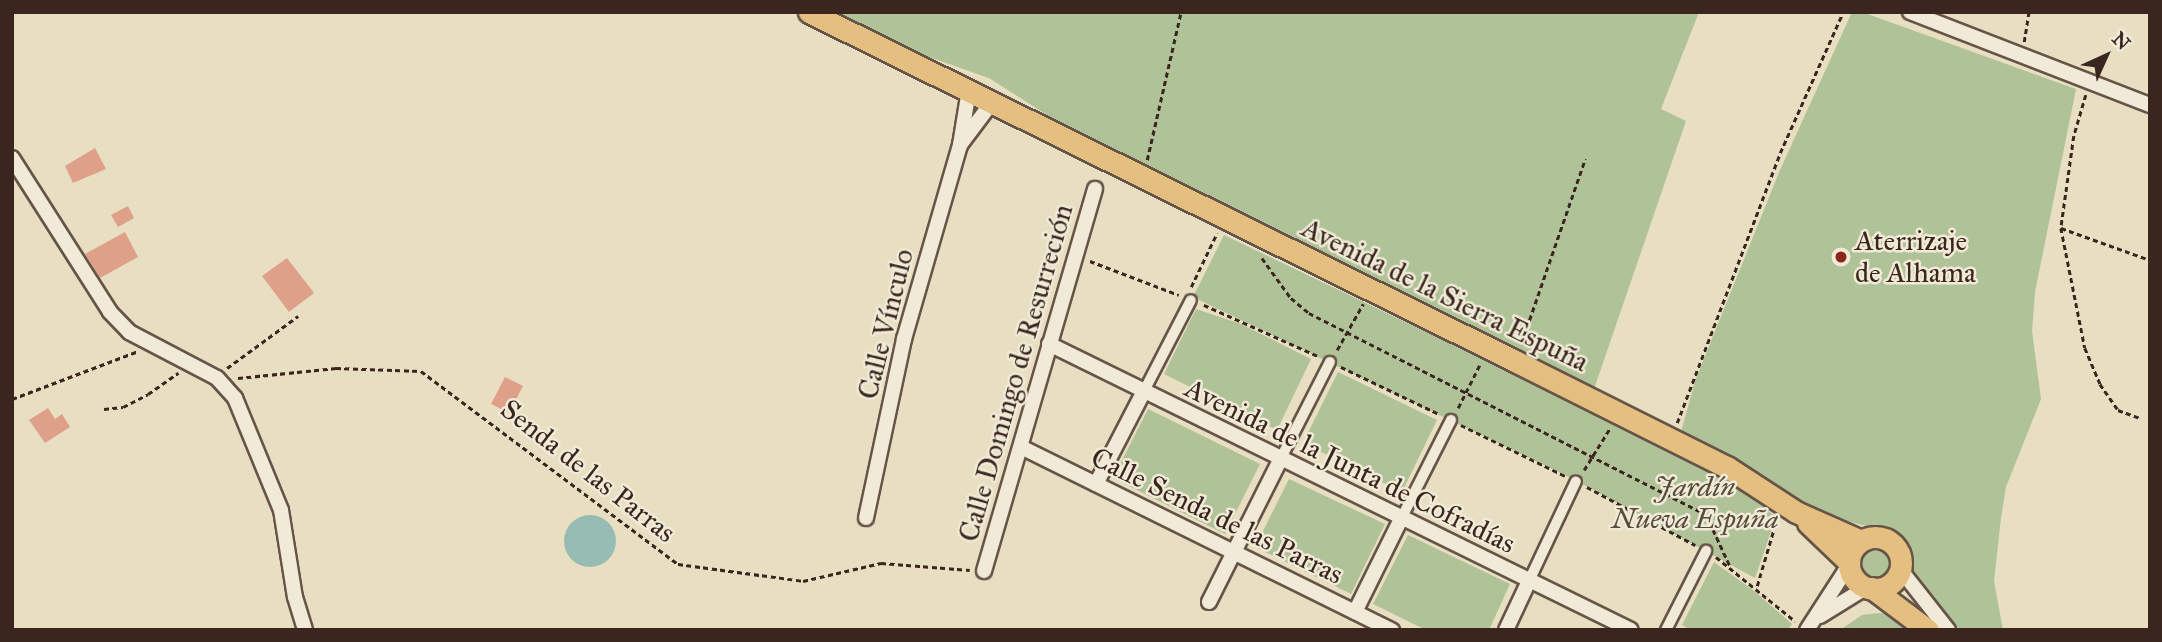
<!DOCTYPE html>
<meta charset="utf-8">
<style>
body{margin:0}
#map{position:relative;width:2162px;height:642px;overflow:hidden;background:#e8dec1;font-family:"IM FELL Great Primer",serif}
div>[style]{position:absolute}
.green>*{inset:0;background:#afc298}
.round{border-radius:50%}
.water>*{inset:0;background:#97bcb3}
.building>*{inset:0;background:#dfa08a}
.path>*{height:2.5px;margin-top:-1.25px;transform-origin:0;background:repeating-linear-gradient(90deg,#3a261f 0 5px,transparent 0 8.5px)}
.roads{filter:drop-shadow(2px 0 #665448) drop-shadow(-2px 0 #665448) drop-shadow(0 2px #665448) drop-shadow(0 -2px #665448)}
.pedestrian>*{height:10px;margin:-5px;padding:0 5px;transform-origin:5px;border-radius:5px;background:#f0ead7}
.minor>*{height:14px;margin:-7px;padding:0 7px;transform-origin:7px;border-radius:7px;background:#f0ead7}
.primary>*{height:21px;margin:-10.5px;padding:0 10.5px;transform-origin:10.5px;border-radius:10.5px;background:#e4bf80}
.primary>.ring{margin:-10.5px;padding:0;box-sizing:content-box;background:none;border:21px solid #e4bf80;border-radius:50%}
.dots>*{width:19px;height:19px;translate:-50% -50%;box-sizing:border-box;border:4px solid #f0ead7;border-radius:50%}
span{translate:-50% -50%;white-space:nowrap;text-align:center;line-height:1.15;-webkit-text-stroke:5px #f0ead7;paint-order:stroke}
.poi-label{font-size:28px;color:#3a261f}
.left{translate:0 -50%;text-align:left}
.street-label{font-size:28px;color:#3a261f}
.park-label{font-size:28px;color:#574d3d;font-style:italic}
.frame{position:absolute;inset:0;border:14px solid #3a261f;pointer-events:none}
.north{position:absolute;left:2071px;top:21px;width:70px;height:70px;-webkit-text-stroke:5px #f0ead7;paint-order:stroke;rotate:45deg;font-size:19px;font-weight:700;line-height:28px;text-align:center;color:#3a261f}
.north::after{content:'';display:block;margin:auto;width:24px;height:32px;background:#3a261f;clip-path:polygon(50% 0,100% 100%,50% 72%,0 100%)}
</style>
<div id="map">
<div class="green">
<div style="clip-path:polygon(833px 12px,1699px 12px,1661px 109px,1686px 121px,1594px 389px,1074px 132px,989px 78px,909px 50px)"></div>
<div style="clip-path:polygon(1852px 12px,1862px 12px,2076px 89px,2035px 292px,2032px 331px,2041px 399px,2006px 487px,2001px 518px,1994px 581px,2003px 630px,1958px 630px,1916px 581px,1907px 546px,1891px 532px,1830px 517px,1681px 432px,1695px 381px,1780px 170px)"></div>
<div style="clip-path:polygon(1224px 235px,1653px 441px,1747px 493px,1776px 517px,1755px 578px,1575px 480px,1193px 297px)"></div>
<div style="clip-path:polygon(1196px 309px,1241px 324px,1311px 359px,1277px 430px,1164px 374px)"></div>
<div style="clip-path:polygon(1338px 372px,1437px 420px,1402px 492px,1303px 443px)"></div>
<div style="clip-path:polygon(1148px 409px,1260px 464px,1225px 534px,1113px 478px)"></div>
<div style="clip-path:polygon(1289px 479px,1385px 524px,1351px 594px,1255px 547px)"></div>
<div style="clip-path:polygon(1408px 535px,1510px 584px,1489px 630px,1426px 630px,1373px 604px)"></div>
<div class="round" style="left:1856px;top:545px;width:36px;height:36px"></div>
<div style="clip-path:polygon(1714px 562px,1754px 591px,1792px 624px,1787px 630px,1691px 630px,1682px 625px)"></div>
<div style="clip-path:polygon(1879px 613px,1889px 614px,1913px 630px,1840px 630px,1862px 615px)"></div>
</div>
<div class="water">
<div class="round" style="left:564px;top:515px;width:52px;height:52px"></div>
</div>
<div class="building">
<div style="clip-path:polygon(95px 148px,106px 169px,73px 183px,65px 166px)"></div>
<div style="clip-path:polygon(128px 206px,134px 218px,118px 227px,111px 215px)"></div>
<div style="clip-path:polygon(125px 232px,138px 257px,100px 278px,85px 254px)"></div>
<div style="clip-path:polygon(287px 258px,314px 293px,289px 312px,262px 276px)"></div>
<div style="clip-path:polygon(505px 377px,523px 386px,509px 413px,491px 404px)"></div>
<div style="clip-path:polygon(48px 408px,55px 419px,62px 414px,70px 427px,45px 443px,29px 420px)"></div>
</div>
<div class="path">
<div style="left:2024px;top:42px;width:30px;rotate:-81deg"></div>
<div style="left:2086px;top:95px;width:43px;rotate:106.3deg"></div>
<div style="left:2074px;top:136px;width:93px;rotate:98deg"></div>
<div style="left:2061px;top:228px;width:122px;rotate:78.7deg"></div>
<div style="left:2085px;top:348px;width:39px;rotate:67deg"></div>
<div style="left:2100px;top:384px;width:32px;rotate:55deg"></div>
<div style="left:2118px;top:410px;width:23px;rotate:20deg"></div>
<div style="left:1147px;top:160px;width:152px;rotate:-77.1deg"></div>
<div style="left:2061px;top:228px;width:95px;rotate:19.8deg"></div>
<div style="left:1262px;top:258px;width:49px;rotate:54.1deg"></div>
<div style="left:1291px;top:298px;width:23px;rotate:40deg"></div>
<div style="left:1309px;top:313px;width:445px;rotate:26.9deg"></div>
<div style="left:1706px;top:514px;width:60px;rotate:65.2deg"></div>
<div style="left:1090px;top:261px;width:95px;rotate:20.9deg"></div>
<div style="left:1191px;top:287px;width:60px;rotate:-64.3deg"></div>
<div style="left:1204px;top:305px;width:127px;rotate:24.1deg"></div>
<div style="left:1521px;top:344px;width:196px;rotate:-70.9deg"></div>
<div style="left:1337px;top:350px;width:53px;rotate:-60.5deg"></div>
<div style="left:1341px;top:367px;width:109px;rotate:25.6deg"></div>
<div style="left:227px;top:368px;width:88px;rotate:-36.2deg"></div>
<div style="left:238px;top:378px;width:99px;rotate:-5.8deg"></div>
<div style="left:336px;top:368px;width:85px;rotate:2deg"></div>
<div style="left:421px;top:371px;width:321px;rotate:36.9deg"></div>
<div style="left:678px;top:564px;width:126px;rotate:7.7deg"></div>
<div style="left:803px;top:581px;width:80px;rotate:-13deg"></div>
<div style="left:881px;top:563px;width:89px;rotate:4.5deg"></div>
<div style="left:12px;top:399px;width:133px;rotate:-20.8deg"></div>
<div style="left:1458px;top:408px;width:49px;rotate:-63.4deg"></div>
<div style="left:104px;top:409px;width:19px;rotate:-6deg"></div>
<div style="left:123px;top:407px;width:28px;rotate:-27deg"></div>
<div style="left:148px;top:394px;width:37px;rotate:-35deg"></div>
<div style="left:1677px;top:423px;width:289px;rotate:-69.1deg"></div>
<div style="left:1780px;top:153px;width:154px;rotate:-65.9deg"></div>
<div style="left:1461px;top:425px;width:116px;rotate:26.1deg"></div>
<div style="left:1584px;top:470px;width:49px;rotate:-58.2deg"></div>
<div style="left:1587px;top:487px;width:123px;rotate:28.2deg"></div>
<div style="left:1716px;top:557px;width:102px;rotate:39deg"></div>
<div style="left:1757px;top:586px;width:67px;rotate:-73.5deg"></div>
</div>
<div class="roads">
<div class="pedestrian">
<div style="left:1144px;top:391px;width:102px;rotate:-62.7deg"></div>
<div style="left:1280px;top:460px;width:110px;rotate:-63deg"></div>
<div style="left:1401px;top:519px;width:111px;rotate:-63.2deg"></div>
<div style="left:1529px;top:581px;width:110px;rotate:-64.8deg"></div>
<div style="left:1666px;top:630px;width:89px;rotate:-63.1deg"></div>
</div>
<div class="minor">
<div style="left:1910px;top:12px;width:257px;rotate:21.2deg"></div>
<div style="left:969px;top:90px;width:56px;rotate:99.3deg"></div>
<div style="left:960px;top:145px;width:55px;rotate:-53.1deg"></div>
<div style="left:12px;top:158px;width:183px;rotate:57.5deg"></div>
<div style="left:110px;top:312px;width:28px;rotate:46deg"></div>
<div style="left:129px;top:332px;width:99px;rotate:27.6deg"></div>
<div style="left:217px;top:378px;width:27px;rotate:48deg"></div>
<div style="left:235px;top:398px;width:121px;rotate:67.7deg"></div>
<div style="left:281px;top:510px;width:88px;rotate:80.9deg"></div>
<div style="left:295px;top:597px;width:34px;rotate:73deg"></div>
<div style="left:1049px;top:344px;width:648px;rotate:26.17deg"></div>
<div style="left:1021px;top:447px;width:414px;rotate:26.3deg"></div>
<div style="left:1096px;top:484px;width:105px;rotate:-62.7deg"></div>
<div style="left:866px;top:518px;width:183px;rotate:-78deg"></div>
<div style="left:904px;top:339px;width:202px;rotate:-73.9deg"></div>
<div style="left:1900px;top:569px;width:78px;rotate:51.8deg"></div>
<div style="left:984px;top:571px;width:398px;rotate:-73.8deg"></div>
<div style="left:1209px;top:602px;width:159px;rotate:-63.4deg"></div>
<div style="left:1355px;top:612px;width:104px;rotate:-63.7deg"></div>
<div style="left:1820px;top:616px;width:55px;rotate:-31.7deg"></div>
<div style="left:1506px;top:630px;width:54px;rotate:-64.9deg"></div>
<div style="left:1807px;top:630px;width:77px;rotate:-57.1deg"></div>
</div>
<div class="primary">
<div style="left:809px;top:12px;width:788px;rotate:26.3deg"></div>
<div style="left:1515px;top:361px;width:237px;rotate:26.6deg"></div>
<div style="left:1727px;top:467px;width:82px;rotate:33.1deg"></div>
<div style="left:1796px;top:512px;width:71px;rotate:24deg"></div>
<div style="left:1808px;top:523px;width:57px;rotate:43.6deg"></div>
<div class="ring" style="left:1849px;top:537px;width:31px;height:31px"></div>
<div style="left:1872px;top:588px;width:70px;rotate:36.9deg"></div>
</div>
</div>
<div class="dots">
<div style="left:1841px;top:257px;background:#8f2418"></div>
</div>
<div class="poi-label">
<span class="left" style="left:1855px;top:257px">Aterrizaje<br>de Alhama</span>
</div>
<div class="street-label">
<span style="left:1445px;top:295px;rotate:26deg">Avenida de la Sierra Espuña</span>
<span style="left:886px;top:324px;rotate:-76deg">Calle Vínculo</span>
<span style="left:1016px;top:373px;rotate:-74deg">Calle Domingo de Resurreción</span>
<span style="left:1350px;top:466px;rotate:26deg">Avenida de la Junta de Cofradías</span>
<span style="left:588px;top:471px;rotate:38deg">Senda de las Parras</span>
<span style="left:1217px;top:516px;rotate:26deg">Calle Senda de las Parras</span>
</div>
<div class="park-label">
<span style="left:1695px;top:503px">Jardín<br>Nueva Espuña</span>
</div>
<div class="frame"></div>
<div class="north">N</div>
</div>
